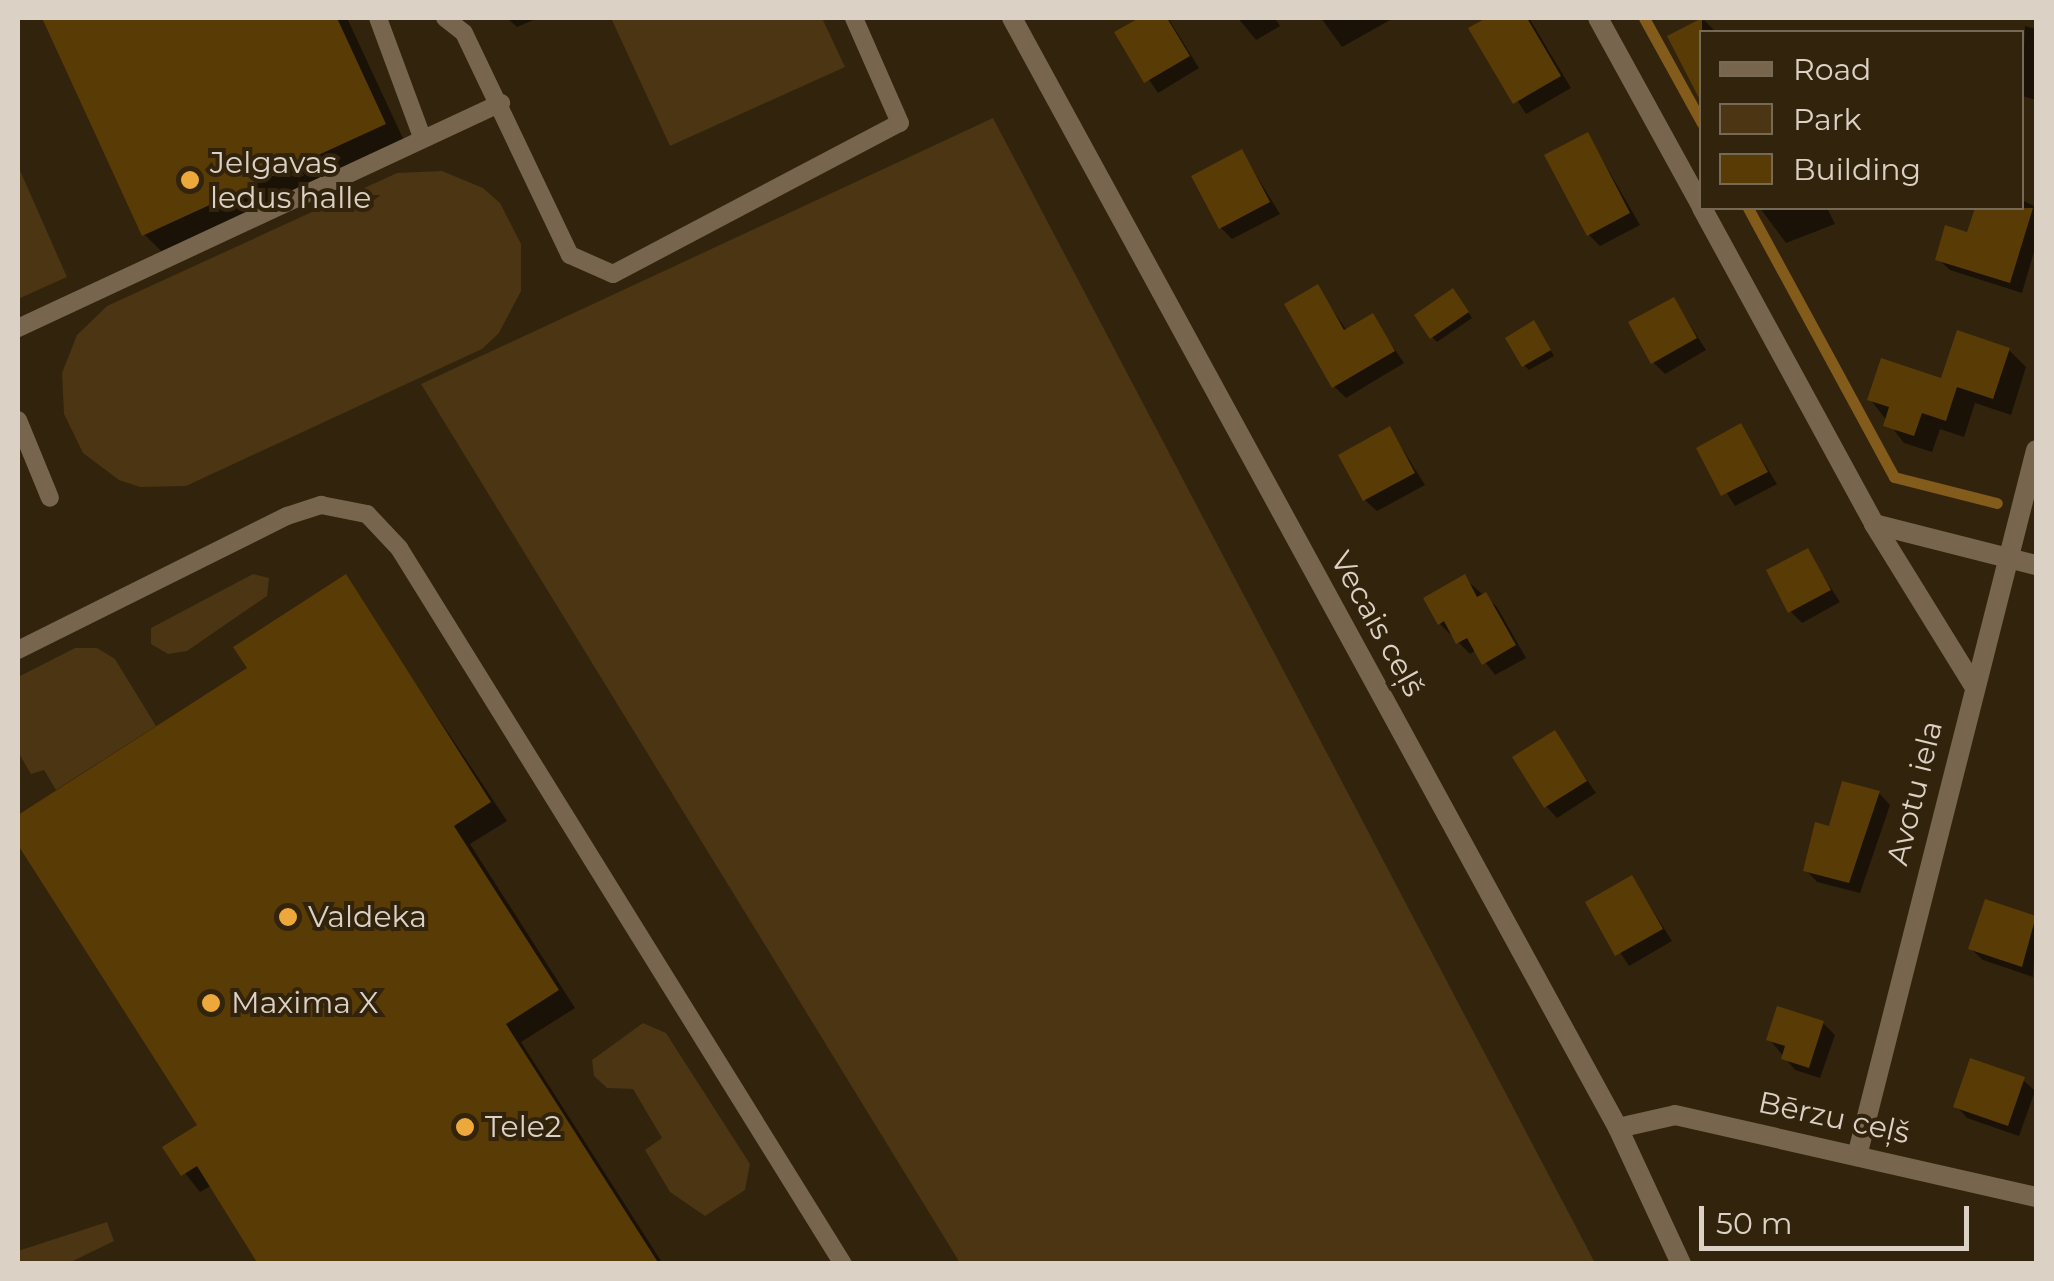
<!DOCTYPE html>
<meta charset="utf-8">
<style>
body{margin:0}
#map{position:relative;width:2054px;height:1281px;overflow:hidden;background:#32230d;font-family:Montserrat,sans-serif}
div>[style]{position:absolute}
.green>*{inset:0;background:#4b3512}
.shadow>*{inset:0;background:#0007}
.stream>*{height:11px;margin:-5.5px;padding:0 5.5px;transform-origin:5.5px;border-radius:5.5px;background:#835b1a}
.building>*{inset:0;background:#593b06}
.service>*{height:18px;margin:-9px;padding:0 9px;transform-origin:9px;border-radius:9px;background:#77654d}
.minor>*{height:20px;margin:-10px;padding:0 10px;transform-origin:10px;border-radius:10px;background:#77654d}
.dots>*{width:28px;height:28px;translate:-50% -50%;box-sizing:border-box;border:5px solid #32230d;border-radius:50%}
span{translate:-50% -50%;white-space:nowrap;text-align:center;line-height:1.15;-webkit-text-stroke:8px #32230d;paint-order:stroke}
.poi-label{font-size:30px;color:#dbd1c4}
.left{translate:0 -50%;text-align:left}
.street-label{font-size:30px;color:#dbd1c4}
.frame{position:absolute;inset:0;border:20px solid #dbd1c4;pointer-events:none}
.legend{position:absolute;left:1699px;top:30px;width:325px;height:180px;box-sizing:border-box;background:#32230d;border:2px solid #766956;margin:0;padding:12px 18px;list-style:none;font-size:30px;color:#dbd1c4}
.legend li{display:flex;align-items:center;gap:20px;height:50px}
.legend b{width:50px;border:2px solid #766956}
.scale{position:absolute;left:1699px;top:1206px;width:270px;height:45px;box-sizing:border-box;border:5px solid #dbd1c4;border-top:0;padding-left:12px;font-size:30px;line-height:35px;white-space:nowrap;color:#dbd1c4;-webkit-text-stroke:8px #32230d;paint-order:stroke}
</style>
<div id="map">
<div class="green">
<div style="clip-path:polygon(611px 18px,822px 18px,845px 67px,670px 146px)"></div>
<div style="clip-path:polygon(993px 118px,1595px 1263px,960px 1263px,421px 384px)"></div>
<div style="clip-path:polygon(18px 166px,67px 277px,18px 299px)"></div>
<div style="clip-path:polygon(442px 171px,483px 188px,500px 203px,521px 244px,521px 291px,499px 333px,482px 349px,186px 486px,140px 487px,119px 480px,83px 453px,64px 414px,62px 373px,77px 335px,107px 306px,397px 173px)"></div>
<div style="clip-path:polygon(253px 574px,269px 578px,267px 596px,187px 651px,168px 654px,151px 644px,151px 628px)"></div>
<div style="clip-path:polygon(75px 648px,97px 648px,115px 659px,156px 726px,56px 790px,44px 770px,31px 774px,18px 752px,18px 677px)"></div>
<div style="clip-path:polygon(643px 1023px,666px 1033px,750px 1164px,745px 1190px,705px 1216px,670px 1192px,645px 1150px,662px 1138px,633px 1089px,607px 1088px,594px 1076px,592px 1060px)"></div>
<div style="clip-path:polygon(107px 1222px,114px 1241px,73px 1261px,18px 1263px,18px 1251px)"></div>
</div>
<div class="shadow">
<div style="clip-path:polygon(45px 18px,347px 18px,407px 147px,167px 257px,144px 234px)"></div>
<div style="clip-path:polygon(507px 18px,538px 18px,517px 27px)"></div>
<div style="clip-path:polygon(1144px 18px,1168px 18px,1199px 68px,1158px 93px,1118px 33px)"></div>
<div style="clip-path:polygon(1238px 18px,1275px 18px,1280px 26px,1256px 40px)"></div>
<div style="clip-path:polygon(1321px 18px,1391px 18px,1392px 19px,1342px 47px)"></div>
<div style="clip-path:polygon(1491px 18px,1529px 18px,1571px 88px,1526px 114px,1472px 29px)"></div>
<div style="clip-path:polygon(1704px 20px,1716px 32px,1670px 37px)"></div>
<div style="clip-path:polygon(2025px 26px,2036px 29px,2036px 100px,2022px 96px)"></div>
<div style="clip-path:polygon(1588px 135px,1640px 225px,1600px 246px,1589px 235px)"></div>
<div style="clip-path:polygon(1242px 152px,1280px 214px,1232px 239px,1221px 228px)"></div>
<div style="clip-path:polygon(2022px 200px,2036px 207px,2036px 245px,2022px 293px,1950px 270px,1938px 259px,1969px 235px,1977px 208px,2022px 208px)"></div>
<div style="clip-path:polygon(1760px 208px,1827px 208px,1835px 224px,1786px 243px)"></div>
<div style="clip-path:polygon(1317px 287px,1347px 331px,1372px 316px,1404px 363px,1346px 398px,1334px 386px)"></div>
<div style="clip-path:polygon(1458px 297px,1472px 318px,1437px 342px,1432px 337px)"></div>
<div style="clip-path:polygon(1674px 300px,1706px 350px,1665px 374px,1653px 362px)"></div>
<div style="clip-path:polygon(1538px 328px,1554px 356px,1529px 370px,1524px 365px)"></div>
<div style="clip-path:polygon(2009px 350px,2026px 367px,2011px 415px,1975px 403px,1964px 437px,1940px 429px,1932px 452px,1904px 443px,1870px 399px,1943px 381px)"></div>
<div style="clip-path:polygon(1741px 426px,1777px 484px,1735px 506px,1699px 449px)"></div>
<div style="clip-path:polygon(1390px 429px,1425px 485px,1377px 511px,1365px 500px)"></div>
<div style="clip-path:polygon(1807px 551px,1840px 602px,1802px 623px,1791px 612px)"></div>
<div style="clip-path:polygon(345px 578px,507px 821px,470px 844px,575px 1008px,521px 1042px,663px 1264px,261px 1264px,212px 1185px,200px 1192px,165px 1148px,200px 1126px,18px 840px,18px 818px,250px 668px)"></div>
<div style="clip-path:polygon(1464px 578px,1497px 607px,1526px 658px,1495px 675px,1476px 650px,1470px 654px,1440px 624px)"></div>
<div style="clip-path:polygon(1555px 733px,1596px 793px,1557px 818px,1546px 806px)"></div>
<div style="clip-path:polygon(1879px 793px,1890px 805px,1860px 893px,1817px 882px,1806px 870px,1831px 829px)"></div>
<div style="clip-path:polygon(1632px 878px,1672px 941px,1629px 966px,1588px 903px)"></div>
<div style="clip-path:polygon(1986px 902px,2036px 919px,2033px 977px,1983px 960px,1971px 949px)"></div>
<div style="clip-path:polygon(1823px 1023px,1835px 1035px,1820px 1078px,1795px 1070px,1769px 1039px)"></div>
<div style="clip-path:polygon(2023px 1080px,2035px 1091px,2019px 1136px,1967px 1118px,1956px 1106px)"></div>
</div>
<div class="stream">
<div style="left:1644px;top:18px;width:120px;rotate:61.1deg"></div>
<div style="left:1748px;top:208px;width:306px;rotate:61.5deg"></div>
<div style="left:1894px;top:477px;width:106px;rotate:14.2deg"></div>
</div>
<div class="building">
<div style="clip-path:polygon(42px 18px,337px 18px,386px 124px,142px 236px)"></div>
<div style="clip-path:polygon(1139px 18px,1167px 18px,1190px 56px,1144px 83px,1114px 32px)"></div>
<div style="clip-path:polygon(1486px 18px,1527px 18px,1561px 76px,1513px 104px,1468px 28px)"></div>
<div style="clip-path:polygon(1702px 18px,1702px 104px,1667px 36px)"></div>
<div style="clip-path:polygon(1588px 132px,1630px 213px,1587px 236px,1544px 155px)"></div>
<div style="clip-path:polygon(1242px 149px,1270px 202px,1219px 229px,1191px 176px)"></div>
<div style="clip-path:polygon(1975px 208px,2033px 208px,2010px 283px,1935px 260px,1945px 225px,1967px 232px)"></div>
<div style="clip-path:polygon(1318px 284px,1344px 330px,1373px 313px,1395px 351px,1332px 388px,1284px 304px)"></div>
<div style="clip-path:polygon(1453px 288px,1469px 312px,1430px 339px,1414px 315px)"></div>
<div style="clip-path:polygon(1674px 297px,1697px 338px,1651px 364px,1628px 322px)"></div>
<div style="clip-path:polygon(1534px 320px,1551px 350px,1522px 367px,1505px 338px)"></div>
<div style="clip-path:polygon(1957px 330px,2010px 348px,1993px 399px,1957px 387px,1946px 421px,1922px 413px,1914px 436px,1883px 426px,1889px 407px,1867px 400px,1881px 358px,1941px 378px)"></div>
<div style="clip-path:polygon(1741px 423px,1768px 472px,1721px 496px,1696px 448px)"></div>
<div style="clip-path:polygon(1390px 426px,1415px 473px,1363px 501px,1338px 455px)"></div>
<div style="clip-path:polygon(1808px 548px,1831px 590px,1788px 613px,1766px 570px)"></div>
<div style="clip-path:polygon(346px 574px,491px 802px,454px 826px,559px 990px,506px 1024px,659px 1264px,258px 1264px,197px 1166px,181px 1176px,162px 1147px,197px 1125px,18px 845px,18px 815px,247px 668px,233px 647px)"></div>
<div style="clip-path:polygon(1465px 574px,1477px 597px,1486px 592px,1516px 645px,1482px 665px,1467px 638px,1456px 644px,1444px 621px,1438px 625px,1423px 598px)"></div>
<div style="clip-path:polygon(1555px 730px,1587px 781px,1544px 808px,1512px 757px)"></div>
<div style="clip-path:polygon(1842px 781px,1880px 791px,1849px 883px,1803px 871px,1815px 822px,1829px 826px)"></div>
<div style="clip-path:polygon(1632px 875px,1663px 929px,1615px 956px,1585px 902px)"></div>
<div style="clip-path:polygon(1985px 899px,2036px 916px,2022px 967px,1968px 949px)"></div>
<div style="clip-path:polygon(1777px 1006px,1824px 1021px,1809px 1068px,1781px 1059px,1785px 1046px,1766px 1040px)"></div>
<div style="clip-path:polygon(1970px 1058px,2025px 1077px,2008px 1126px,1953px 1107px)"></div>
</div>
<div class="service">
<div style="left:378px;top:18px;width:127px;rotate:69.7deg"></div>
<div style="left:445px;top:18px;width:24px;rotate:38deg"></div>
<div style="left:464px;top:33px;width:246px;rotate:64.5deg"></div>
<div style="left:570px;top:255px;width:47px;rotate:23.8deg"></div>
<div style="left:613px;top:274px;width:324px;rotate:-27.8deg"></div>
<div style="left:900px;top:123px;width:115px;rotate:-113.7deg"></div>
<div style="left:18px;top:328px;width:533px;rotate:-24.98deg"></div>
<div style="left:18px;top:420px;width:84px;rotate:67.7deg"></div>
<div style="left:18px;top:650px;width:301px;rotate:-26.5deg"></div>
<div style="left:287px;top:516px;width:36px;rotate:-18deg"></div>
<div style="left:321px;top:505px;width:47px;rotate:11.1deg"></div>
<div style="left:367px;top:514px;width:47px;rotate:46.7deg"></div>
<div style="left:399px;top:548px;width:842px;rotate:58.2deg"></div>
</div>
<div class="minor">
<div style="left:1012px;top:18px;width:1265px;rotate:61.37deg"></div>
<div style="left:1618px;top:1128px;width:150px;rotate:65.1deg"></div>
<div style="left:1598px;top:18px;width:216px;rotate:61.2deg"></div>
<div style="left:1702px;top:208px;width:360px;rotate:61.4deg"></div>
<div style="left:1874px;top:524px;width:188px;rotate:58.3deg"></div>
<div style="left:1874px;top:524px;width:167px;rotate:14.2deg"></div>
<div style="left:1618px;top:1128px;width:58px;rotate:-12.8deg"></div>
<div style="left:1675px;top:1115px;width:370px;rotate:12.8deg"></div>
<div style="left:1858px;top:1152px;width:724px;rotate:-75.77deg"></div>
</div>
<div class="dots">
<div style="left:190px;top:180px;background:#eda83b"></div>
<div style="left:288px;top:917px;background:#eda83b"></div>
<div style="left:211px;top:1003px;background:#eda83b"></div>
<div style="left:465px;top:1127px;background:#eda83b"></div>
</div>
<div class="poi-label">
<span class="left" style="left:210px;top:180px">Jelgavas<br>ledus halle</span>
<span class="left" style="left:308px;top:917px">Valdeka</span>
<span class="left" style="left:231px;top:1003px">Maxima X</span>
<span class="left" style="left:485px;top:1127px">Tele2</span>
</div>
<div class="street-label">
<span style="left:1377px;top:624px;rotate:61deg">Vecais ceļš</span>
<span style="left:1915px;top:793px;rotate:-76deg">Avotu iela</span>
<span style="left:1834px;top:1118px;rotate:12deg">Bērzu ceļš</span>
</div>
<div class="frame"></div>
<ul class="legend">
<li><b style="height:12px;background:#77654d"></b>Road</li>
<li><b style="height:28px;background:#4b3512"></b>Park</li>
<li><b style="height:28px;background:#593b06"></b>Building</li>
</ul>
<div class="scale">50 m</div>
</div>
